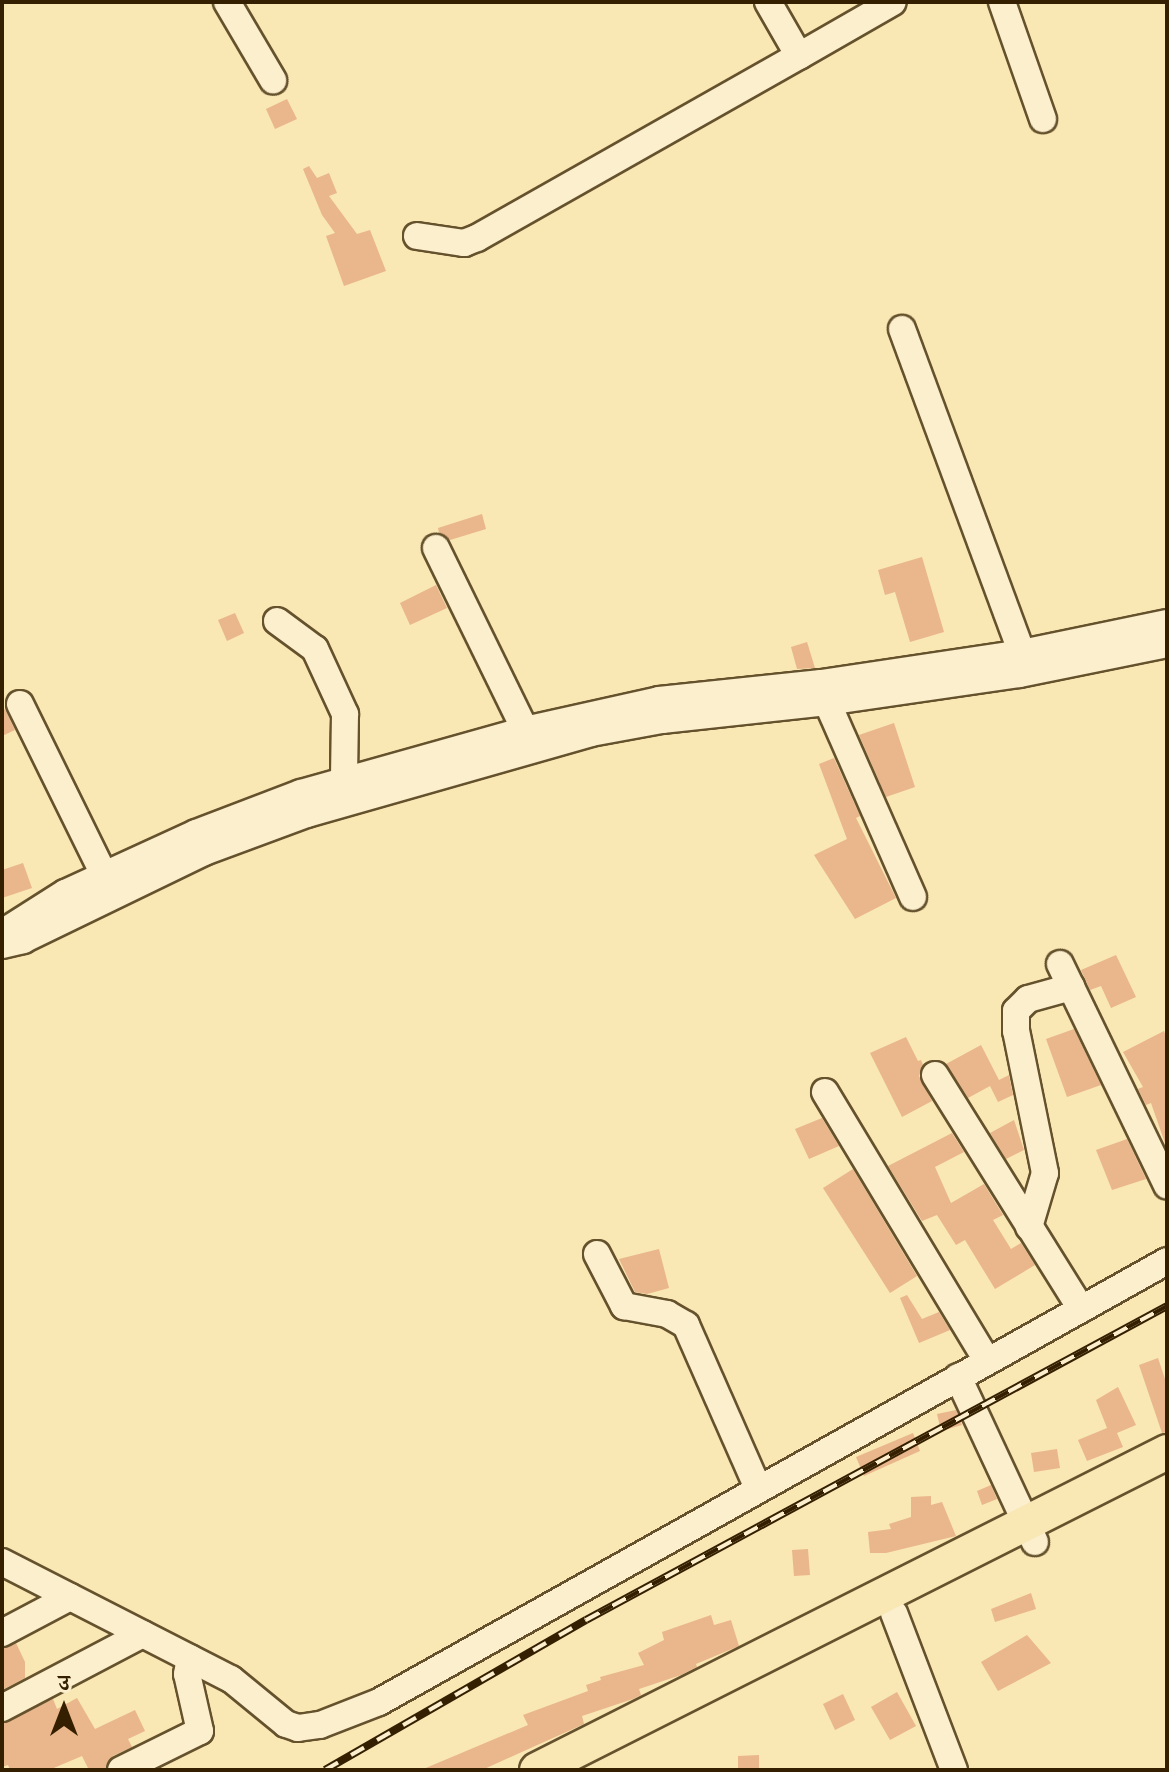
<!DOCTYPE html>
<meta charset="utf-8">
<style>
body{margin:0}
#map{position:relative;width:1169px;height:1772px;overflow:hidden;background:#f9e7b4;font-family:"Libre Bodoni","Noto Serif Devanagari",serif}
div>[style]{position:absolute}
.building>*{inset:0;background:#eab68b}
.roads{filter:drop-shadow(2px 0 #65522d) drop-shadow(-2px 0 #65522d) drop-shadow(0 2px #65522d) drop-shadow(0 -2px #65522d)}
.minor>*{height:26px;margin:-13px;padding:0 13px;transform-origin:13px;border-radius:13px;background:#fbefce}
.major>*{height:34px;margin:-17px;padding:0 17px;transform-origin:17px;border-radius:17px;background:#f9e7b4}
.rail>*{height:8px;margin-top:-4px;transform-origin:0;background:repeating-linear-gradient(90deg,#fbefce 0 15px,#342000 0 30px);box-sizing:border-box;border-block:2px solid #342000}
span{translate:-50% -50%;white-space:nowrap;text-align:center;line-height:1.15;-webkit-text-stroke:6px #fbefce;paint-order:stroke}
.frame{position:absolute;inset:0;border:4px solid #342000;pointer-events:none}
.north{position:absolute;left:24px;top:1668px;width:80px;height:80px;-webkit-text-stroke:6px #fbefce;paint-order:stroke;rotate:0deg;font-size:22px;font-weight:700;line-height:32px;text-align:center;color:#342000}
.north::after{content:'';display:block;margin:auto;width:28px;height:36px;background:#342000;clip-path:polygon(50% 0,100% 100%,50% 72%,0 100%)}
</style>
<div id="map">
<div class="building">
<div style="clip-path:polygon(287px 99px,297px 119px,275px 129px,266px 109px)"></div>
<div style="clip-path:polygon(309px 166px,317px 178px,329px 173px,337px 193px,329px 196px,357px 234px,370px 230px,386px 271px,344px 286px,326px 236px,335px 233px,322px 215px,303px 169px)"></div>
<div style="clip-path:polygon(482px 514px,486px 529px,450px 540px,439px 533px,438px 528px)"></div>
<div style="clip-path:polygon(922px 557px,944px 632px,910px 642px,895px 592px,885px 595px,878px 570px)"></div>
<div style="clip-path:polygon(436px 585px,447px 608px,410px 625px,400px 603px)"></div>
<div style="clip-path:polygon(235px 613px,244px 633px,227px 641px,218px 620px)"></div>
<div style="clip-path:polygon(807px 642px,815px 668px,797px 669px,791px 647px)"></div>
<div style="clip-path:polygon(5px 709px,15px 730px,2px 736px,2px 711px)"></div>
<div style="clip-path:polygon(894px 723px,915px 787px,886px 797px,859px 735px)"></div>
<div style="clip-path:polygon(834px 758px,860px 816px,856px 818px,896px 898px,855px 919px,814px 855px,847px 839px,819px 764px)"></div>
<div style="clip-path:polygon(23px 863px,32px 888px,2px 898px,2px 870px)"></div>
<div style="clip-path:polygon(1116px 955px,1136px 997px,1111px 1008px,1101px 986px,1090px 990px,1081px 970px)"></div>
<div style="clip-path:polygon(1074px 1029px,1101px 1085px,1067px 1097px,1046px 1039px)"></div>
<div style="clip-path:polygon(1164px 1031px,1167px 1040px,1166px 1146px,1151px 1103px,1146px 1105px,1138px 1089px,1143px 1087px,1123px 1052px)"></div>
<div style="clip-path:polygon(906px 1037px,918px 1061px,921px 1060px,923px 1065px,919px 1076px,932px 1101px,902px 1117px,870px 1053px)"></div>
<div style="clip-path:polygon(981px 1045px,999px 1080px,1009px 1075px,1013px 1095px,998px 1102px,990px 1086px,968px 1098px,946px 1064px)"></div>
<div style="clip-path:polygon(822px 1118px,839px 1146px,809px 1159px,795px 1129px)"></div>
<div style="clip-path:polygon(1014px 1120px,1024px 1150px,1006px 1159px,990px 1133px)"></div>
<div style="clip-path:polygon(952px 1133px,964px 1152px,935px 1167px,951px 1203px,984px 1184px,1003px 1215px,993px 1220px,1011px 1249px,1021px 1243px,1035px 1265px,995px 1289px,965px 1240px,956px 1245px,937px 1215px,922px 1221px,888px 1166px)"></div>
<div style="clip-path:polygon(1127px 1139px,1146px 1179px,1112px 1190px,1096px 1150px)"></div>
<div style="clip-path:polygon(853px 1169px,917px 1276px,890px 1293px,823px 1188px)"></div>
<div style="clip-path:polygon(659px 1249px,669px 1288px,647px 1294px,635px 1292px,619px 1259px)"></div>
<div style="clip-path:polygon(907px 1295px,922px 1319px,939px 1312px,950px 1330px,919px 1343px,900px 1298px)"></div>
<div style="clip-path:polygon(1158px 1358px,1167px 1385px,1167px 1432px,1162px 1433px,1139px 1365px)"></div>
<div style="clip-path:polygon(1118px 1387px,1136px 1425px,1117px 1433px,1123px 1447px,1087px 1461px,1078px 1440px,1107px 1428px,1096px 1400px)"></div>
<div style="clip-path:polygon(956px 1410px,962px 1425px,941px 1431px,937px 1414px)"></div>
<div style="clip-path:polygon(913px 1433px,920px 1451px,864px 1476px,856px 1457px)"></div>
<div style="clip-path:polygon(1057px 1449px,1060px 1468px,1034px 1472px,1031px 1453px)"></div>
<div style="clip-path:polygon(991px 1485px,997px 1499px,982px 1505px,977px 1491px)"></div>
<div style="clip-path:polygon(931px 1496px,931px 1505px,942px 1502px,956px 1536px,886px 1553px,870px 1553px,868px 1532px,891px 1529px,889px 1524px,911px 1517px,911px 1497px)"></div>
<div style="clip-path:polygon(808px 1549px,810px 1575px,794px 1576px,792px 1550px)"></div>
<div style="clip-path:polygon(1031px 1593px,1036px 1609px,995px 1622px,991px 1609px)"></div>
<div style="clip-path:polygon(711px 1615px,714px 1625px,731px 1620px,739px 1646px,696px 1664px,697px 1667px,681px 1675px,639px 1689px,641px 1695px,633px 1699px,582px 1716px,584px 1724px,482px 1770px,421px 1770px,528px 1725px,523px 1715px,588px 1691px,586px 1685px,601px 1680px,600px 1677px,644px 1665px,638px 1653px,664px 1640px,662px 1632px)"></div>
<div style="clip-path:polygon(1027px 1635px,1051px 1663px,998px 1691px,981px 1662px)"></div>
<div style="clip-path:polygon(16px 1643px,25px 1662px,25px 1678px,2px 1690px,2px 1649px)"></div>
<div style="clip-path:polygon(897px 1692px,916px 1726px,890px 1740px,871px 1707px)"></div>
<div style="clip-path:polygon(843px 1694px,855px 1720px,835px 1730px,823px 1704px)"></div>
<div style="clip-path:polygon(77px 1698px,95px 1729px,135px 1710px,145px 1731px,128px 1739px,132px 1747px,113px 1756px,105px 1770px,89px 1770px,82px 1756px,49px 1770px,10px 1770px,8px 1765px,2px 1767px,2px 1724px,53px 1699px,57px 1709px)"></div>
<div style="clip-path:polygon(759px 1755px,759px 1770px,738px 1770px,738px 1756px)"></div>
</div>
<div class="roads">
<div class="minor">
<div style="left:227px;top:2px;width:91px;rotate:59.5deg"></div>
<div style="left:768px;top:2px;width:62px;rotate:60.1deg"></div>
<div style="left:799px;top:56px;width:108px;rotate:-29.9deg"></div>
<div style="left:1002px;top:2px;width:124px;rotate:70.7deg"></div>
<div style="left:417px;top:236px;width:48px;rotate:8.5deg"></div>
<div style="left:464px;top:243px;width:14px;rotate:-21deg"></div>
<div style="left:477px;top:238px;width:370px;rotate:-29.5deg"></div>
<div style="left:902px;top:329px;width:346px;rotate:69.7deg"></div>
<div style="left:436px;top:548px;width:203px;rotate:63.9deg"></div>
<div style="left:277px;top:621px;width:47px;rotate:36.4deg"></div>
<div style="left:315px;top:649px;width:72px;rotate:65.2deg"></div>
<div style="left:345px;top:714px;width:67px;rotate:90.9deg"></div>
<div style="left:827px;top:702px;width:213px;rotate:66.2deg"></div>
<div style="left:20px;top:704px;width:191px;rotate:63.8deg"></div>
<div style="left:2px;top:933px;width:75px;rotate:-32.4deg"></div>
<div style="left:65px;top:893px;width:144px;rotate:-24.6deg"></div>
<div style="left:196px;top:833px;width:112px;rotate:-20.9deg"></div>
<div style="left:301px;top:793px;width:233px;rotate:-15.7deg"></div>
<div style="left:525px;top:730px;width:137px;rotate:-12.6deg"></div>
<div style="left:659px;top:700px;width:163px;rotate:-6deg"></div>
<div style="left:821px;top:683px;width:203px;rotate:-8.5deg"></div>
<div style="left:1022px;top:653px;width:148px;rotate:-11.7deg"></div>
<div style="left:2px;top:945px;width:22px;rotate:-13deg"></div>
<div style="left:23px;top:940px;width:201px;rotate:-25.9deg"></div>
<div style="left:204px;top:852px;width:110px;rotate:-20.3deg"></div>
<div style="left:307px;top:814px;width:295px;rotate:-15.9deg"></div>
<div style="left:591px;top:733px;width:72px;rotate:-10.4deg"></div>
<div style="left:662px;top:720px;width:166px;rotate:-6.2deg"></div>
<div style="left:827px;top:702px;width:195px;rotate:-8.3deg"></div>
<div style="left:1020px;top:674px;width:150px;rotate:-11.5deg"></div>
<div style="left:1060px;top:964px;width:246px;rotate:64.2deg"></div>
<div style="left:935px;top:1075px;width:276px;rotate:58deg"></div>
<div style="left:825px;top:1092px;width:314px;rotate:58.9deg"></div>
<div style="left:1029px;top:1227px;width:56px;rotate:-73.5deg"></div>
<div style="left:1045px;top:1173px;width:145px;rotate:-101.5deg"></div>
<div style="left:1016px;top:1031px;width:20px;rotate:-90deg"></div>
<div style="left:1016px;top:1011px;width:17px;rotate:-45deg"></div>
<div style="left:1028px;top:999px;width:45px;rotate:-15.6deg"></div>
<div style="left:597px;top:1254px;width:59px;rotate:62.6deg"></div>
<div style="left:624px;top:1306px;width:44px;rotate:10.5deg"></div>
<div style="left:667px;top:1314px;width:22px;rotate:30deg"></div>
<div style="left:686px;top:1325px;width:178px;rotate:66.2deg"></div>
<div style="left:958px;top:1377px;width:182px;rotate:65deg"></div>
<div style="left:2px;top:1562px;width:257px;rotate:27.1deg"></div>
<div style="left:231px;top:1679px;width:71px;rotate:39.3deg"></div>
<div style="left:286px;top:1724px;width:13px;rotate:18deg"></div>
<div style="left:298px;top:1728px;width:22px;rotate:-8deg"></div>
<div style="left:320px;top:1725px;width:63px;rotate:-21.3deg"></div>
<div style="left:379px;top:1702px;width:903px;rotate:-29.23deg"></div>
<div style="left:894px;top:1613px;width:168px;rotate:69.1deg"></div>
<div style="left:2px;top:1633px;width:77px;rotate:-27.9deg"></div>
<div style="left:2px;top:1708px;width:159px;rotate:-27.7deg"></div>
<div style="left:121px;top:1770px;width:88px;rotate:-26.3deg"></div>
<div style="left:200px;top:1731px;width:58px;rotate:-102.8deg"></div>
<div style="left:187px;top:1674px;width:16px;rotate:-79deg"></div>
</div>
<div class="major">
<div style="left:537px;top:1770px;width:706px;rotate:-26.78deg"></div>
</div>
</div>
<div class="rail">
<div style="left:325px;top:1770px;width:301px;rotate:-29.9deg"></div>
<div style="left:586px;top:1620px;width:660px;rotate:-28.39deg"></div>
</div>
<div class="frame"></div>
<div class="north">उ</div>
</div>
